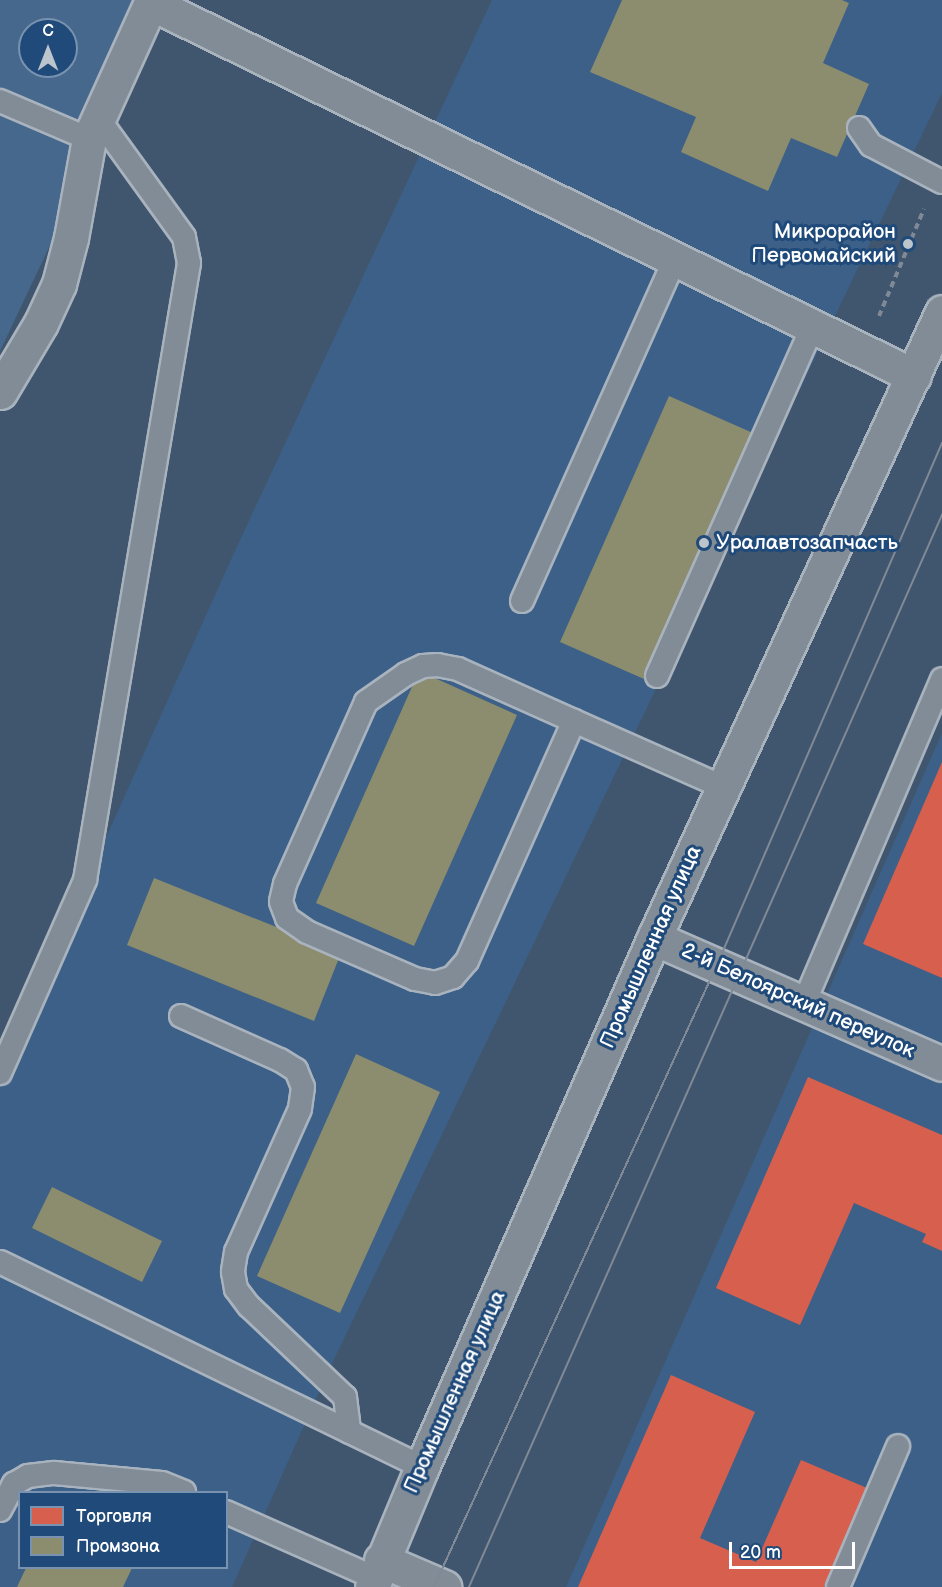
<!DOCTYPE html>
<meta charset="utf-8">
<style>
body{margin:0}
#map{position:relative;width:942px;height:1587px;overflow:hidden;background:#40566e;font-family:"Balsamiq Sans",sans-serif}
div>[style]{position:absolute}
.built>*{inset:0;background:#3c6087}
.green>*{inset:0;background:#47688d}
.shops>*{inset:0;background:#d6604d}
.industry>*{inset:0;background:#8c8c6e}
.path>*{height:4px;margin-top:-2px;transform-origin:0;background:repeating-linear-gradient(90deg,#808a96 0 6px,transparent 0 10.5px)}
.roads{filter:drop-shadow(2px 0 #a9b3be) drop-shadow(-2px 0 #a9b3be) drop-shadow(0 2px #a9b3be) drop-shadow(0 -2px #a9b3be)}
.lane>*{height:22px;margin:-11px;padding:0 11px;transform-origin:11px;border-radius:11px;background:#818c97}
.street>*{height:33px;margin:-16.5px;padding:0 16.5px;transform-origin:16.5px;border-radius:16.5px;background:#818c97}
.secondary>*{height:33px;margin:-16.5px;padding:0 16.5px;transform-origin:16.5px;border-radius:16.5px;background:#818c97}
.tram>*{height:1.5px;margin:-0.75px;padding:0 0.75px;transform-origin:0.75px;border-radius:0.75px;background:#808a96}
.dots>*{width:16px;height:16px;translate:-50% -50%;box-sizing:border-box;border:3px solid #1f4a7a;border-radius:50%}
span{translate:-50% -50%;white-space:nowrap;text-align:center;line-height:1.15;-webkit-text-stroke:6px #1f4a7a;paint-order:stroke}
.poi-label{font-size:21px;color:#fff}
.right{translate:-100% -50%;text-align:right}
.left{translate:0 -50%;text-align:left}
.street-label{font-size:21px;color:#fff}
.legend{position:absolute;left:18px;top:1491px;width:210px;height:78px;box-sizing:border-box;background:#1f4a7a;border:2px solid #7992af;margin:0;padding:8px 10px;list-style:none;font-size:18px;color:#fff}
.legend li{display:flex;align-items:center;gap:12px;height:30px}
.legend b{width:30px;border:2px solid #7992af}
.north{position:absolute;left:18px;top:18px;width:60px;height:60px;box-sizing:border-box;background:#1f4a7a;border:2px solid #7992af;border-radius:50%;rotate:0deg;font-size:16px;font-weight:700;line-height:24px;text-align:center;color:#fff}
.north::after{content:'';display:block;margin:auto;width:21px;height:27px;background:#bcc4cc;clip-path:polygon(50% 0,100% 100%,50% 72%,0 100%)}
.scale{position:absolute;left:729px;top:1542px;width:126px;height:27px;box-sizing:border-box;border:3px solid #fff;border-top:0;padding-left:8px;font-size:18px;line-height:21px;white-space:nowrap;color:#fff;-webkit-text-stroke:4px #1f4a7a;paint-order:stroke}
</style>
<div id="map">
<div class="built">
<div style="clip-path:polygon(evenodd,492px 0,942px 0,942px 93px,328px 1372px,232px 1587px,0 1587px,0 1073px,234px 553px,492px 0,20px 1492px,226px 1492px,226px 1568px,20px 1568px,20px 1492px)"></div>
<div style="clip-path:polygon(942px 733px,942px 1587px,566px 1587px)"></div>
</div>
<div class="green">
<div style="clip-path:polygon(evenodd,0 0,166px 0,0 351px,0 0,30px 30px,66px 30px,66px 66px,30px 66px,30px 30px)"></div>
</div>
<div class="shops">
<div style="clip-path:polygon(942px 762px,942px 978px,863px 944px)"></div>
<div style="clip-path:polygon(808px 1077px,942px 1135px,942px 1251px,922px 1242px,926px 1234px,854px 1203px,800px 1325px,716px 1288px)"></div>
<div style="clip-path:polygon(671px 1375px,755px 1412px,700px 1538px,756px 1562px,801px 1460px,867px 1488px,824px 1587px,578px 1587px)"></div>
</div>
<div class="industry">
<div style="clip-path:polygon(622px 0,842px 0,849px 3px,823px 63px,869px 84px,837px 157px,791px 138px,768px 191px,681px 152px,696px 117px,590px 72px)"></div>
<div style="clip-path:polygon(669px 396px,753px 433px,644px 679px,560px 642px)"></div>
<div style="clip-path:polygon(419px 671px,517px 715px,414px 946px,316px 903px)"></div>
<div style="clip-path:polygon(154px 878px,341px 953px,314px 1021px,127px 945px)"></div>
<div style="clip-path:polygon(356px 1054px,440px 1092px,340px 1313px,257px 1276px)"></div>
<div style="clip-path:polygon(52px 1187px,162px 1241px,142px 1282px,32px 1228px)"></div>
<div style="clip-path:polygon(26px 1568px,132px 1568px,123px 1587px,17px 1587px)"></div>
</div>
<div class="path">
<div style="left:879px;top:316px;width:116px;rotate:-67.2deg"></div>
</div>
<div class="roads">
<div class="lane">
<div style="left:0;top:101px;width:97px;rotate:23.1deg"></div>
<div style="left:859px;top:128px;width:21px;rotate:55deg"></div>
<div style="left:871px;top:145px;width:80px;rotate:27.5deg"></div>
<div style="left:522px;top:601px;width:375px;rotate:-65.9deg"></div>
<div style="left:657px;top:676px;width:383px;rotate:-66deg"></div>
<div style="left:574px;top:721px;width:127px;rotate:-155.9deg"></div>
<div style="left:458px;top:669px;width:20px;rotate:-169deg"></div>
<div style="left:438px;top:665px;width:15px;rotate:176deg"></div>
<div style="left:423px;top:666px;width:19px;rotate:155deg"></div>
<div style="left:406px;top:674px;width:49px;rotate:145deg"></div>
<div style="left:366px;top:702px;width:199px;rotate:114deg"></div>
<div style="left:285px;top:884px;width:18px;rotate:103deg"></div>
<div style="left:281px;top:902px;width:17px;rotate:69deg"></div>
<div style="left:287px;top:918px;width:24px;rotate:35deg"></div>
<div style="left:307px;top:932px;width:118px;rotate:23.5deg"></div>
<div style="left:415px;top:979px;width:20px;rotate:11deg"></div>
<div style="left:435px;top:983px;width:19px;rotate:-18deg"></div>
<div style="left:453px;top:977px;width:21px;rotate:-49deg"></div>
<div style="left:467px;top:961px;width:263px;rotate:-66deg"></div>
<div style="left:574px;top:721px;width:163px;rotate:23.9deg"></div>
<div style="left:804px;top:1003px;width:352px;rotate:-66.9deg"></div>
<div style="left:181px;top:1016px;width:108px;rotate:24deg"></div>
<div style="left:280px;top:1060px;width:19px;rotate:32deg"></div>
<div style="left:296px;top:1070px;width:18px;rotate:68deg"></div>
<div style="left:303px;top:1087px;width:22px;rotate:98deg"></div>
<div style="left:300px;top:1109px;width:157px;rotate:114.1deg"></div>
<div style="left:236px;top:1252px;width:20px;rotate:99deg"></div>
<div style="left:233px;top:1272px;width:17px;rotate:80deg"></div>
<div style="left:236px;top:1289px;width:21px;rotate:53deg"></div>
<div style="left:249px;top:1306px;width:132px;rotate:43.5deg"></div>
<div style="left:345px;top:1397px;width:35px;rotate:83deg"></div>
<div style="left:0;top:1073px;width:211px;rotate:-66.2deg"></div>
<div style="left:85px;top:880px;width:626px;rotate:-80.43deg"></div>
<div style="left:189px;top:263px;width:26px;rotate:-101deg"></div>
<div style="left:184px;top:237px;width:147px;rotate:-125.9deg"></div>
<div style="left:0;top:1262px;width:469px;rotate:25.9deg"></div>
<div style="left:0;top:1510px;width:30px;rotate:-62deg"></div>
<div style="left:14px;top:1484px;width:16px;rotate:-30deg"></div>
<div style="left:28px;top:1476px;width:26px;rotate:-7deg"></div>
<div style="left:54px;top:1473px;width:108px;rotate:5.3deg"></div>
<div style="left:162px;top:1483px;width:24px;rotate:22deg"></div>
<div style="left:226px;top:1512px;width:163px;rotate:23.9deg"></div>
<div style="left:838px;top:1587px;width:153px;rotate:-66.9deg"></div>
</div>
<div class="street">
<div style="left:151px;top:3px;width:849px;rotate:26.05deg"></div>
<div style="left:0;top:392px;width:80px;rotate:-59.3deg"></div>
<div style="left:41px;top:323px;width:43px;rotate:-65.2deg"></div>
<div style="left:59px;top:284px;width:48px;rotate:-75.4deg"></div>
<div style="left:71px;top:238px;width:101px;rotate:-79.7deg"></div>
<div style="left:89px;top:139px;width:153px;rotate:-65.6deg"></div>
<div style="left:654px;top:938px;width:314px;rotate:23.6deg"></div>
<div style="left:381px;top:1560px;width:69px;rotate:23.2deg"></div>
</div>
<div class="secondary">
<div style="left:372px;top:1587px;width:130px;rotate:-67.4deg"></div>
<div style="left:422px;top:1467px;width:578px;rotate:-66.32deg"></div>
<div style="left:654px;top:938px;width:689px;rotate:-65.29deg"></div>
</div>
</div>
<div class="tram">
<div style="left:434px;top:1587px;width:683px;rotate:-65.54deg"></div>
<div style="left:717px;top:965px;width:568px;rotate:-66.68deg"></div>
<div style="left:469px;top:1587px;width:1172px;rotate:-66.19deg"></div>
</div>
<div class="dots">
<div style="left:908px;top:244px;background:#bcc4cc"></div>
<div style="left:704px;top:543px;background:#bcc4cc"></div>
</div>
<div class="poi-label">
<span class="right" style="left:896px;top:244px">Микрорайон<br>Первомайский</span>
<span class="left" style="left:716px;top:543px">Уралавтозапчасть</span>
</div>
<div class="street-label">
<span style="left:651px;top:947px;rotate:-66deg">Промышленная улица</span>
<span style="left:798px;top:1001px;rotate:24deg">2-й Белоярский переулок</span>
<span style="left:455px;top:1392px;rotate:-66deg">Промышленная улица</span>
</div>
<ul class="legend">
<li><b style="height:16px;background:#d6604d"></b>Торговля</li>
<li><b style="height:16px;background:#8c8c6e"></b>Промзона</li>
</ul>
<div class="north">С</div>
<div class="scale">20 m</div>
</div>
